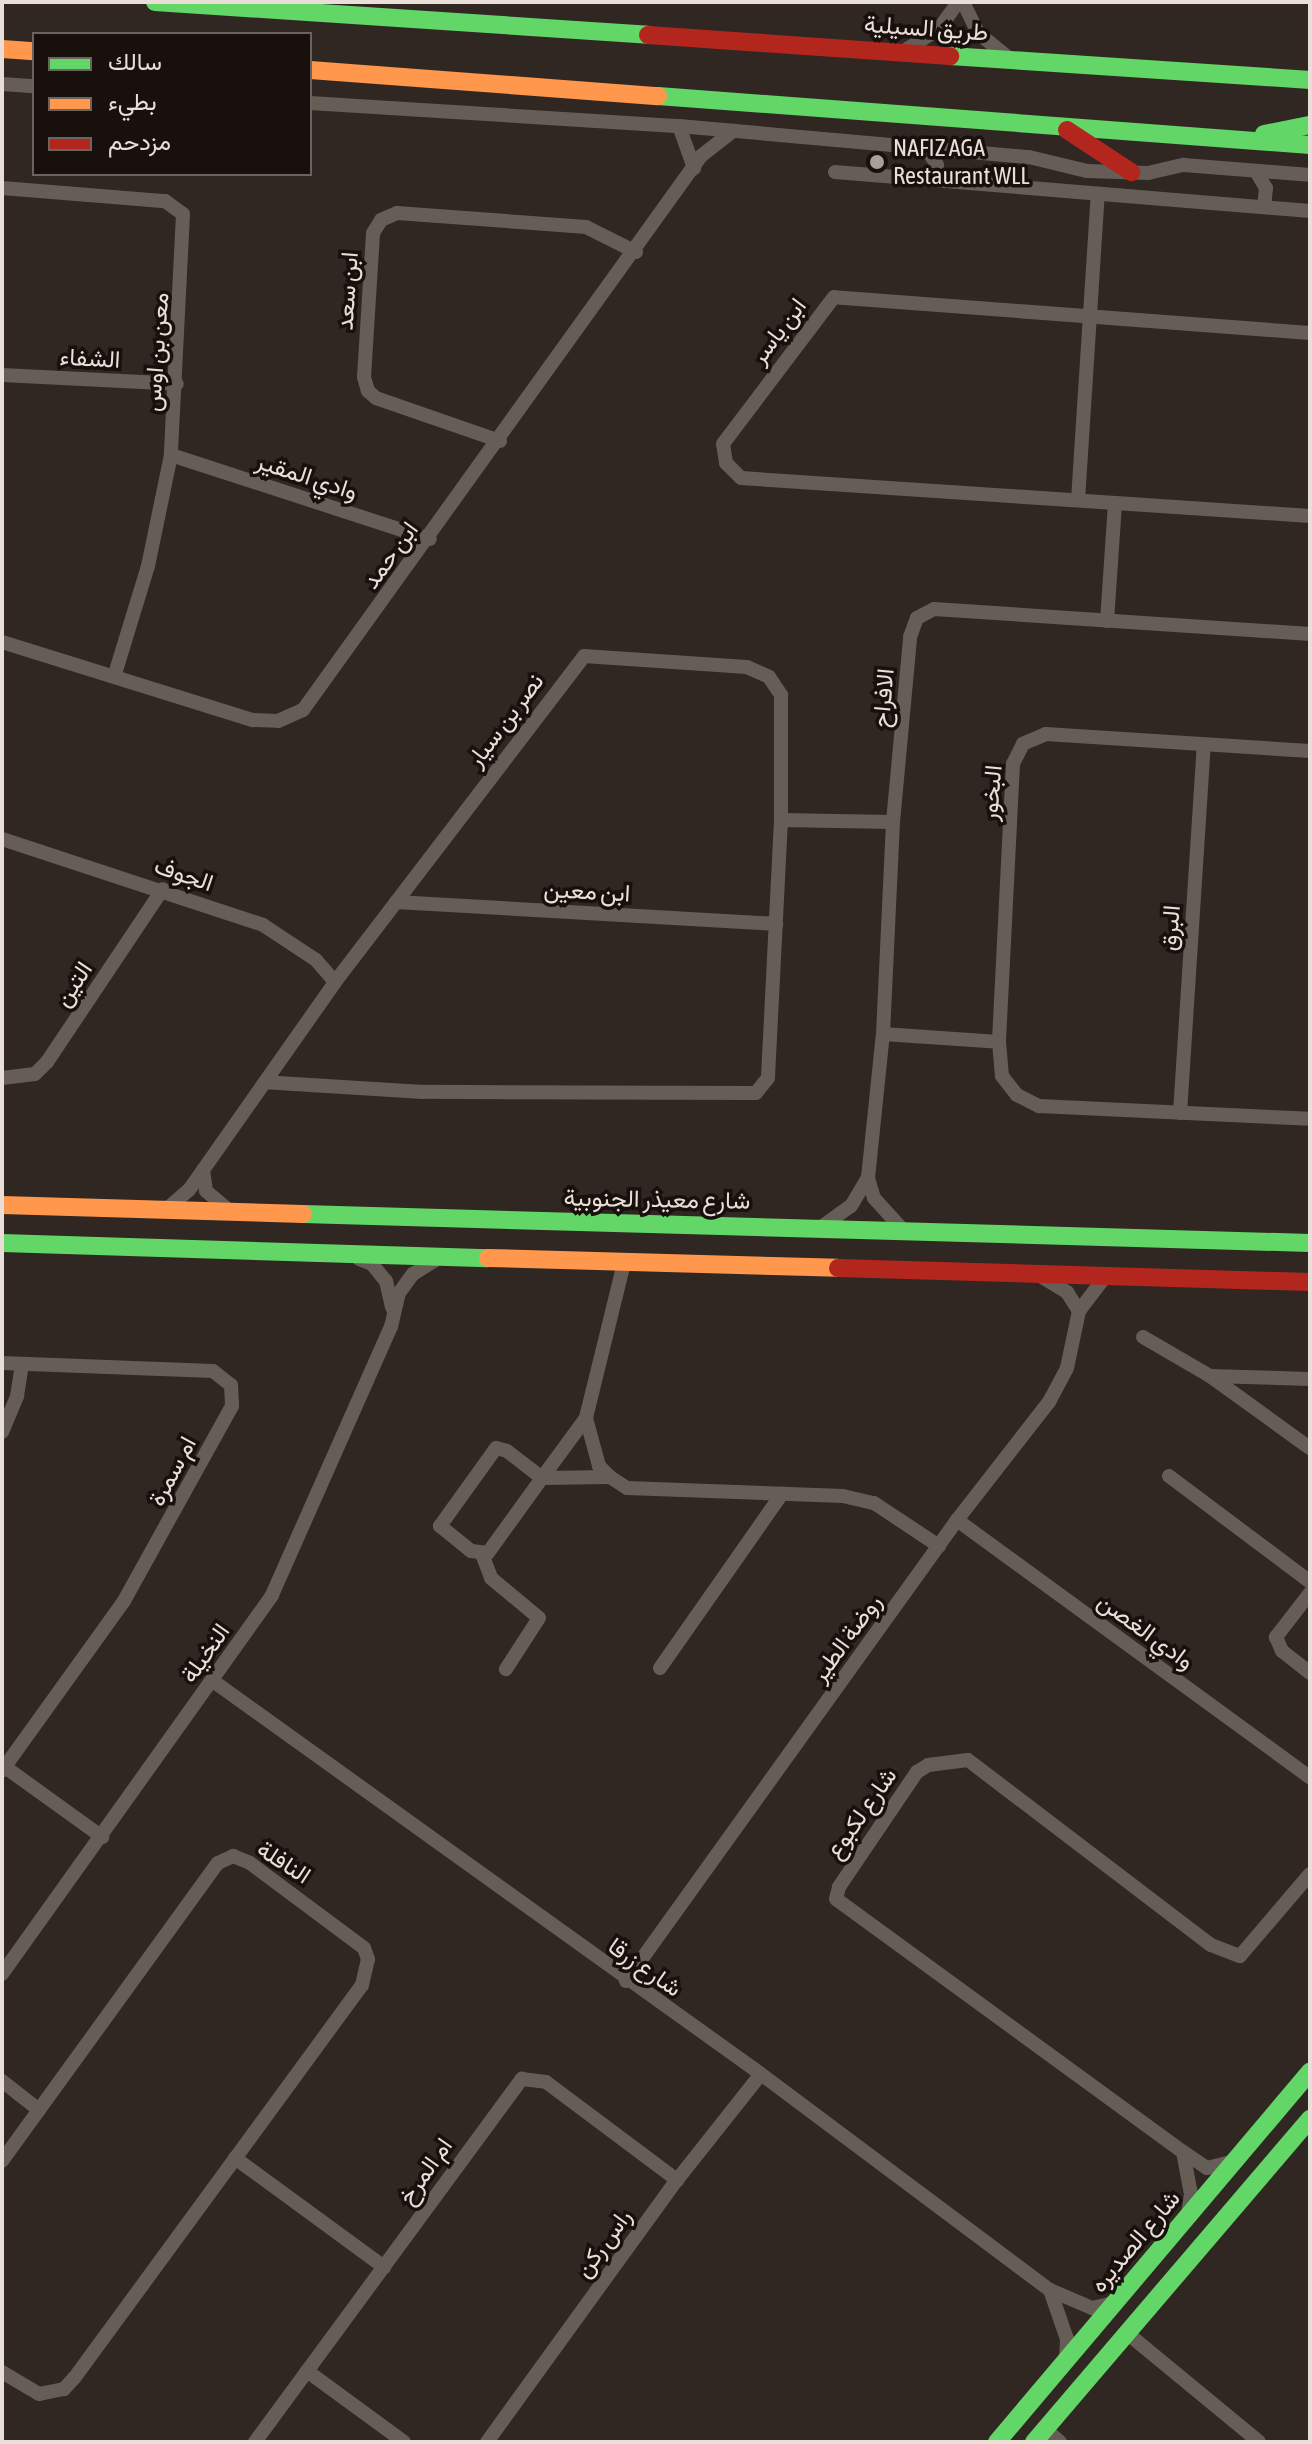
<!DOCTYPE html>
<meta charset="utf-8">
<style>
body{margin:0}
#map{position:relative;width:1312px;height:2444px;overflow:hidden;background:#302722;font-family:"Asap Condensed",Vazirmatn,sans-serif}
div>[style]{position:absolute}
.street>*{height:14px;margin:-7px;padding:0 7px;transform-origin:7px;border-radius:7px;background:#665d57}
.fast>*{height:18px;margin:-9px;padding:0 9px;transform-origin:9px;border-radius:9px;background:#63d668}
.slow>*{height:18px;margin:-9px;padding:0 9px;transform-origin:9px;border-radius:9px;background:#ff974d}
.jam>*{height:18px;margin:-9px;padding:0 9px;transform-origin:9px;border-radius:9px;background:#b3261e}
.dots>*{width:22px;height:22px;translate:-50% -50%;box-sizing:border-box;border:4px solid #18100c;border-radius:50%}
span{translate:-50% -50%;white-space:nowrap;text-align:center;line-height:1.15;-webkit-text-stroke:7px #18100c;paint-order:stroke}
.street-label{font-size:24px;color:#eaded8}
.poi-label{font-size:24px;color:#eaded8}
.left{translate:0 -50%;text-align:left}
.frame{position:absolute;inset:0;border:4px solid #eaded8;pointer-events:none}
.legend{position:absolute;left:32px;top:32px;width:280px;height:144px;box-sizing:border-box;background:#18100c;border:2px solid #6c625e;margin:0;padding:10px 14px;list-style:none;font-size:24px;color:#eaded8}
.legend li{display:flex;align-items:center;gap:16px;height:40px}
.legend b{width:40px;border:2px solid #6c625e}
</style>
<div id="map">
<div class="street">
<div style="left:963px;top:2px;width:34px;rotate:64deg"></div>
<div style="left:978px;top:33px;width:38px;rotate:39deg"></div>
<div style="left:907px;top:49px;width:36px;rotate:-32deg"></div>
<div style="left:938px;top:30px;width:34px;rotate:-54deg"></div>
<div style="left:2px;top:84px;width:32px;rotate:4deg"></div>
<div style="left:310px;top:103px;width:370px;rotate:3.6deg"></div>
<div style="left:679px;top:126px;width:351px;rotate:5.1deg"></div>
<div style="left:1029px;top:157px;width:60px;rotate:13.6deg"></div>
<div style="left:1087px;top:171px;width:61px;rotate:1.9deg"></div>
<div style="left:1148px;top:173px;width:37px;rotate:-13deg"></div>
<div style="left:1184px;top:165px;width:126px;rotate:4.5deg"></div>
<div style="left:679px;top:126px;width:45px;rotate:70.3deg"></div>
<div style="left:926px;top:148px;width:20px;rotate:57deg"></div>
<div style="left:937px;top:165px;width:15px;rotate:94deg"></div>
<div style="left:1256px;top:171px;width:20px;rotate:60deg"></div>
<div style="left:1266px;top:188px;width:19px;rotate:96deg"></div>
<div style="left:835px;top:172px;width:477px;rotate:4.7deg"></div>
<div style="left:2px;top:188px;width:164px;rotate:4.6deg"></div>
<div style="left:165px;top:201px;width:22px;rotate:36deg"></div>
<div style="left:183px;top:214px;width:241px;rotate:92.9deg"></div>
<div style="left:171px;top:455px;width:113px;rotate:101.7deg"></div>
<div style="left:148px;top:566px;width:113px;rotate:107deg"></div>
<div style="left:1310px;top:333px;width:477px;rotate:-175.7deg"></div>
<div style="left:834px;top:297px;width:184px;rotate:127.1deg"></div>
<div style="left:723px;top:444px;width:19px;rotate:81deg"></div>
<div style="left:726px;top:463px;width:21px;rotate:45deg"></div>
<div style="left:741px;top:478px;width:570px;rotate:3.82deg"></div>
<div style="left:2px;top:375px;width:175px;rotate:2.9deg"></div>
<div style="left:500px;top:441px;width:131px;rotate:-160.9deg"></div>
<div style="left:376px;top:398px;width:11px;rotate:-139deg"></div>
<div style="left:368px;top:391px;width:15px;rotate:-106deg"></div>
<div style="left:364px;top:377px;width:144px;rotate:-86.4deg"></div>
<div style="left:373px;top:233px;width:15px;rotate:-58deg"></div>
<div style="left:381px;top:220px;width:17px;rotate:-24deg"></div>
<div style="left:397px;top:213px;width:190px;rotate:4.2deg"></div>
<div style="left:586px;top:227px;width:56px;rotate:26.6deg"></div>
<div style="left:171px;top:455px;width:272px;rotate:18deg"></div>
<div style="left:1078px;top:500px;width:307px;rotate:-86.3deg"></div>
<div style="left:1107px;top:621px;width:117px;rotate:-86.1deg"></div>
<div style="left:2px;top:642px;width:263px;rotate:17.3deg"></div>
<div style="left:253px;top:720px;width:25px;rotate:2deg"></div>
<div style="left:278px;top:721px;width:27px;rotate:-24deg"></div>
<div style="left:303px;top:710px;width:682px;rotate:-54.31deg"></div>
<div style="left:701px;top:156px;width:41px;rotate:-38deg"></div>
<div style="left:1310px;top:751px;width:265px;rotate:-176.3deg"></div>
<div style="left:1046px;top:734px;width:25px;rotate:157deg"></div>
<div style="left:1023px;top:744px;width:22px;rotate:117deg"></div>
<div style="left:1013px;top:764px;width:278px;rotate:92.9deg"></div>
<div style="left:999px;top:1042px;width:34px;rotate:85deg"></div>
<div style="left:1002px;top:1076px;width:24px;rotate:52deg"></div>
<div style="left:1017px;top:1095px;width:25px;rotate:27deg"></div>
<div style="left:1039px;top:1106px;width:271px;rotate:2.7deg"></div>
<div style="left:781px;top:820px;width:112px;rotate:1deg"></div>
<div style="left:2px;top:839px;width:275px;rotate:18.2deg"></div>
<div style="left:263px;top:925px;width:64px;rotate:33.4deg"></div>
<div style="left:316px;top:960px;width:29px;rotate:49deg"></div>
<div style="left:396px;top:902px;width:381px;rotate:3.3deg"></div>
<div style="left:883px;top:1034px;width:116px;rotate:3.9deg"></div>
<div style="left:2px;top:1078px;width:33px;rotate:-7deg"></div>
<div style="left:35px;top:1074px;width:17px;rotate:-45deg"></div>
<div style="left:47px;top:1062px;width:208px;rotate:-56.2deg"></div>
<div style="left:1180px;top:1113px;width:368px;rotate:-86.3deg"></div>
<div style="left:203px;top:1170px;width:21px;rotate:82deg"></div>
<div style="left:206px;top:1191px;width:30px;rotate:40deg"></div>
<div style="left:168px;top:1208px;width:28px;rotate:-41deg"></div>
<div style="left:189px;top:1190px;width:254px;rotate:-54.9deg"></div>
<div style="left:335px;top:982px;width:410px;rotate:-52.6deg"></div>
<div style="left:584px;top:656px;width:163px;rotate:3.9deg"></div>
<div style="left:747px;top:667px;width:24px;rotate:24deg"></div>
<div style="left:769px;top:677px;width:22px;rotate:56deg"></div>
<div style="left:781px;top:695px;width:125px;rotate:90deg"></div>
<div style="left:781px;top:820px;width:258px;rotate:92.9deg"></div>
<div style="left:768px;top:1078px;width:19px;rotate:129deg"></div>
<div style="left:756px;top:1093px;width:333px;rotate:-179.8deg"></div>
<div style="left:423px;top:1092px;width:157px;rotate:-176.4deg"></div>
<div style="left:823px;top:1226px;width:34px;rotate:-36deg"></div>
<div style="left:851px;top:1206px;width:33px;rotate:-59deg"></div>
<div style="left:903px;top:1230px;width:43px;rotate:-132.2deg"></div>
<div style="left:874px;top:1198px;width:21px;rotate:-107deg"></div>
<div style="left:868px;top:1178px;width:145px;rotate:-84.1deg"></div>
<div style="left:883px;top:1034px;width:212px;rotate:-87.3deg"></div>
<div style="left:893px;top:822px;width:186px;rotate:-84.7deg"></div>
<div style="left:910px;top:637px;width:20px;rotate:-70deg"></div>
<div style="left:917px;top:618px;width:19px;rotate:-28deg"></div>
<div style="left:934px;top:609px;width:377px;rotate:3.8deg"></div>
<div style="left:359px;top:1259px;width:14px;rotate:21deg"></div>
<div style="left:372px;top:1264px;width:22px;rotate:51deg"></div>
<div style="left:386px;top:1281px;width:27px;rotate:77deg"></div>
<div style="left:624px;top:1263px;width:160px;rotate:103.8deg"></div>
<div style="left:586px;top:1418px;width:50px;rotate:74.8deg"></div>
<div style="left:599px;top:1466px;width:16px;rotate:45deg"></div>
<div style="left:610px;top:1477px;width:20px;rotate:33deg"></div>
<div style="left:627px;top:1488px;width:216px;rotate:2.1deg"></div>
<div style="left:843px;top:1496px;width:32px;rotate:13deg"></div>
<div style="left:874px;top:1503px;width:78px;rotate:33.5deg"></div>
<div style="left:1042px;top:1277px;width:29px;rotate:31deg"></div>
<div style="left:1067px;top:1292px;width:22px;rotate:58deg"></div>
<div style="left:1143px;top:1337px;width:78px;rotate:30.2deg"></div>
<div style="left:1210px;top:1376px;width:123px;rotate:35.8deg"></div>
<div style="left:2px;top:1363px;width:211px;rotate:2.2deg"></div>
<div style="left:213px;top:1371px;width:23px;rotate:38deg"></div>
<div style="left:231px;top:1385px;width:21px;rotate:87deg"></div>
<div style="left:232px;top:1406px;width:223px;rotate:119deg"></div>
<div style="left:124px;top:1601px;width:209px;rotate:125.7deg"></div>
<div style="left:1210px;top:1376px;width:100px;rotate:1.7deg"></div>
<div style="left:586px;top:1418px;width:74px;rotate:126.3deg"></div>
<div style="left:542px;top:1478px;width:92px;rotate:125.8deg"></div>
<div style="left:488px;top:1553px;width:17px;rotate:-173deg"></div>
<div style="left:471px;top:1551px;width:40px;rotate:-141deg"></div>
<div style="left:440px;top:1526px;width:96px;rotate:-54.3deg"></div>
<div style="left:496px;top:1448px;width:11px;rotate:15deg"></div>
<div style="left:507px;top:1451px;width:44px;rotate:37.6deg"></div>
<div style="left:542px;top:1478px;width:68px;rotate:-0.8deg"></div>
<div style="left:2px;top:1432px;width:39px;rotate:-67deg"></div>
<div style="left:17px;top:1396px;width:31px;rotate:-81deg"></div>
<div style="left:1169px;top:1476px;width:176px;rotate:36.9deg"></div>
<div style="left:957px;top:1520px;width:437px;rotate:36.1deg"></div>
<div style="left:482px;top:1554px;width:26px;rotate:69deg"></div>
<div style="left:491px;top:1578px;width:62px;rotate:39.8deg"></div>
<div style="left:539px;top:1618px;width:61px;rotate:122.9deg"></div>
<div style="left:1310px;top:1593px;width:56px;rotate:127.7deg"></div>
<div style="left:1276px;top:1637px;width:15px;rotate:67deg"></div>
<div style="left:1282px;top:1651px;width:36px;rotate:38deg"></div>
<div style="left:660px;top:1668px;width:213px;rotate:-55deg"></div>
<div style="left:213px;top:1681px;width:674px;rotate:35.65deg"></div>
<div style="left:761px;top:2074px;width:361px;rotate:36.8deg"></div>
<div style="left:1050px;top:2290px;width:46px;rotate:23.2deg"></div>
<div style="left:1092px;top:2308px;width:23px;rotate:-13deg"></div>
<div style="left:5px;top:1767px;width:120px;rotate:35.8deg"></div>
<div style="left:2px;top:1974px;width:465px;rotate:-54.5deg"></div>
<div style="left:272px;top:1595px;width:293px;rotate:-66.1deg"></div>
<div style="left:391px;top:1327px;width:35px;rotate:-77deg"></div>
<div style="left:399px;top:1293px;width:24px;rotate:-54deg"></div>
<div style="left:413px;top:1274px;width:31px;rotate:-32deg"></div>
<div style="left:626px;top:1981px;width:568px;rotate:-54.32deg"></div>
<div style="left:957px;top:1520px;width:150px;rotate:-52.1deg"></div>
<div style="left:1049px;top:1402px;width:38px;rotate:-62deg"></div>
<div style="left:1067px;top:1368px;width:58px;rotate:-78.1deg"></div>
<div style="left:1079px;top:1311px;width:43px;rotate:-52.6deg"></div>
<div style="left:2px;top:2081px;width:47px;rotate:38.1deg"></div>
<div style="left:1183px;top:2152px;width:43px;rotate:79.2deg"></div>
<div style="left:1191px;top:2194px;width:21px;rotate:98deg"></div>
<div style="left:235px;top:2158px;width:185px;rotate:36.2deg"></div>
<div style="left:2px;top:2161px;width:368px;rotate:-54.1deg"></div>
<div style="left:218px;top:1863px;width:17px;rotate:-25deg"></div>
<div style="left:233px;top:1856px;width:18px;rotate:22deg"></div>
<div style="left:250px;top:1863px;width:142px;rotate:36.7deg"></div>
<div style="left:364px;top:1948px;width:12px;rotate:70deg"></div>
<div style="left:368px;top:1959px;width:27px;rotate:103deg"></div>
<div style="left:362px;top:1985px;width:487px;rotate:126.2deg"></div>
<div style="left:74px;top:2378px;width:15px;rotate:132deg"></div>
<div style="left:64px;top:2389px;width:25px;rotate:169deg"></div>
<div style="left:39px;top:2394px;width:43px;rotate:-149.3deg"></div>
<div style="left:1231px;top:2162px;width:25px;rotate:166deg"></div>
<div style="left:1207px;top:2168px;width:29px;rotate:-146deg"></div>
<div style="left:1183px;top:2152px;width:429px;rotate:-143.9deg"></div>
<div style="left:836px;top:1899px;width:12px;rotate:-76deg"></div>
<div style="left:839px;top:1887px;width:139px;rotate:-55.9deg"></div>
<div style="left:917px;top:1772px;width:13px;rotate:-32deg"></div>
<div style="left:928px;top:1765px;width:40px;rotate:-7.1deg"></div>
<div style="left:968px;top:1760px;width:305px;rotate:37.3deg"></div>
<div style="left:1211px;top:1945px;width:31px;rotate:21deg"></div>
<div style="left:1240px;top:1956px;width:108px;rotate:-49.5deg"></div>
<div style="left:1050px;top:2290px;width:52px;rotate:70.9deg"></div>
<div style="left:1067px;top:2339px;width:20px;rotate:93deg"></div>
<div style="left:1127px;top:2333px;width:171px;rotate:39.5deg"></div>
<div style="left:307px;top:2371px;width:120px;rotate:36.2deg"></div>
<div style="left:1045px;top:2429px;width:20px;rotate:41deg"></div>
<div style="left:255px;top:2442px;width:451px;rotate:-53.7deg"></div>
<div style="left:522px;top:2079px;width:24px;rotate:7deg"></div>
<div style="left:546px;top:2082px;width:164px;rotate:36.8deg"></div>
<div style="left:487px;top:2442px;width:324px;rotate:-54.1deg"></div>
<div style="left:677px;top:2180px;width:135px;rotate:-51.6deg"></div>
</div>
<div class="fast">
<div style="left:155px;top:2px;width:494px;rotate:3.8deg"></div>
<div style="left:950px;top:56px;width:361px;rotate:3.8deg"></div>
<div style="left:658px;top:96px;width:654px;rotate:4.3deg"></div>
<div style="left:1264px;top:134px;width:47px;rotate:-11.1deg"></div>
<div style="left:303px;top:1214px;width:1007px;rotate:1.65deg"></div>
<div style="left:2px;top:1243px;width:486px;rotate:1.8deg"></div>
<div style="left:997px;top:2442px;width:485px;rotate:-49.8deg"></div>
<div style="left:1034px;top:2442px;width:425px;rotate:-49.5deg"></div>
</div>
<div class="slow">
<div style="left:2px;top:49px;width:32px;rotate:4deg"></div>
<div style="left:310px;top:70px;width:349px;rotate:4.3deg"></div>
<div style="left:2px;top:1205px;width:301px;rotate:1.7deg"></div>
<div style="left:488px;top:1258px;width:350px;rotate:1.6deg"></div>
</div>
<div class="jam">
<div style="left:648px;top:35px;width:303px;rotate:4deg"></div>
<div style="left:1067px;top:130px;width:77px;rotate:33.3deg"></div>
<div style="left:838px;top:1268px;width:472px;rotate:1.7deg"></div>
</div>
<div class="dots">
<div style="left:877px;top:162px;background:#a99e98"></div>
</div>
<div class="street-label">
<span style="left:926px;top:28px;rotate:4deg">طريق السيلية</span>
<span style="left:347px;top:291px;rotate:-86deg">ابن سعد</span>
<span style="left:778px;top:331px;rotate:-53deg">ابن ياسر</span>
<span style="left:156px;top:352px;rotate:-86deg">معن بن اوس</span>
<span style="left:90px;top:358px;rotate:3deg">الشفاء</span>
<span style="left:307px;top:476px;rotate:18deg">وادي المقير</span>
<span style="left:390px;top:555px;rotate:-54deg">ابن حمد</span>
<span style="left:883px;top:698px;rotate:-85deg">الافراح</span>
<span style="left:505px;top:720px;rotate:-53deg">نصر بن سيار</span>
<span style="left:991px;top:793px;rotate:-85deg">البخور</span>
<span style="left:184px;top:874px;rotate:19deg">الجوف</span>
<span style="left:587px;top:891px;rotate:3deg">ابن معين</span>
<span style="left:1170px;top:928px;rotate:-86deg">البرق</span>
<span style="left:73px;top:984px;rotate:-56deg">التين</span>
<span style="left:657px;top:1199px;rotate:1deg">شارع معيذر الجنوبية</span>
<span style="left:172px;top:1471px;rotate:-62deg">ام سمرة</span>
<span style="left:1146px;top:1631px;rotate:36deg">وادي الغصن</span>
<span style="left:846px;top:1638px;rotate:-54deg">روضة الطير</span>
<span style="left:205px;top:1653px;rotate:-55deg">النخيلة</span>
<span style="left:861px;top:1813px;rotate:-55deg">شارع لكبوع</span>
<span style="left:284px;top:1862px;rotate:33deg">النافلة</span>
<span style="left:645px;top:1967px;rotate:35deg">شارع زرقا</span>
<span style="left:425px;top:2171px;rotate:-55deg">ام المرخ</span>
<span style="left:1135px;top:2241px;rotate:-50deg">شارع الصديره</span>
<span style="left:603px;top:2243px;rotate:-54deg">راس ركن</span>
</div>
<div class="poi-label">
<span class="left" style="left:893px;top:162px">NAFIZ AGA<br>Restaurant WLL</span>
</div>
<div class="frame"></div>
<ul class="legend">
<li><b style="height:10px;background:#63d668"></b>سالك</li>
<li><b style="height:10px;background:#ff974d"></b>بطيء</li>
<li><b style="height:10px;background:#b3261e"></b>مزدحم</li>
</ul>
</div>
